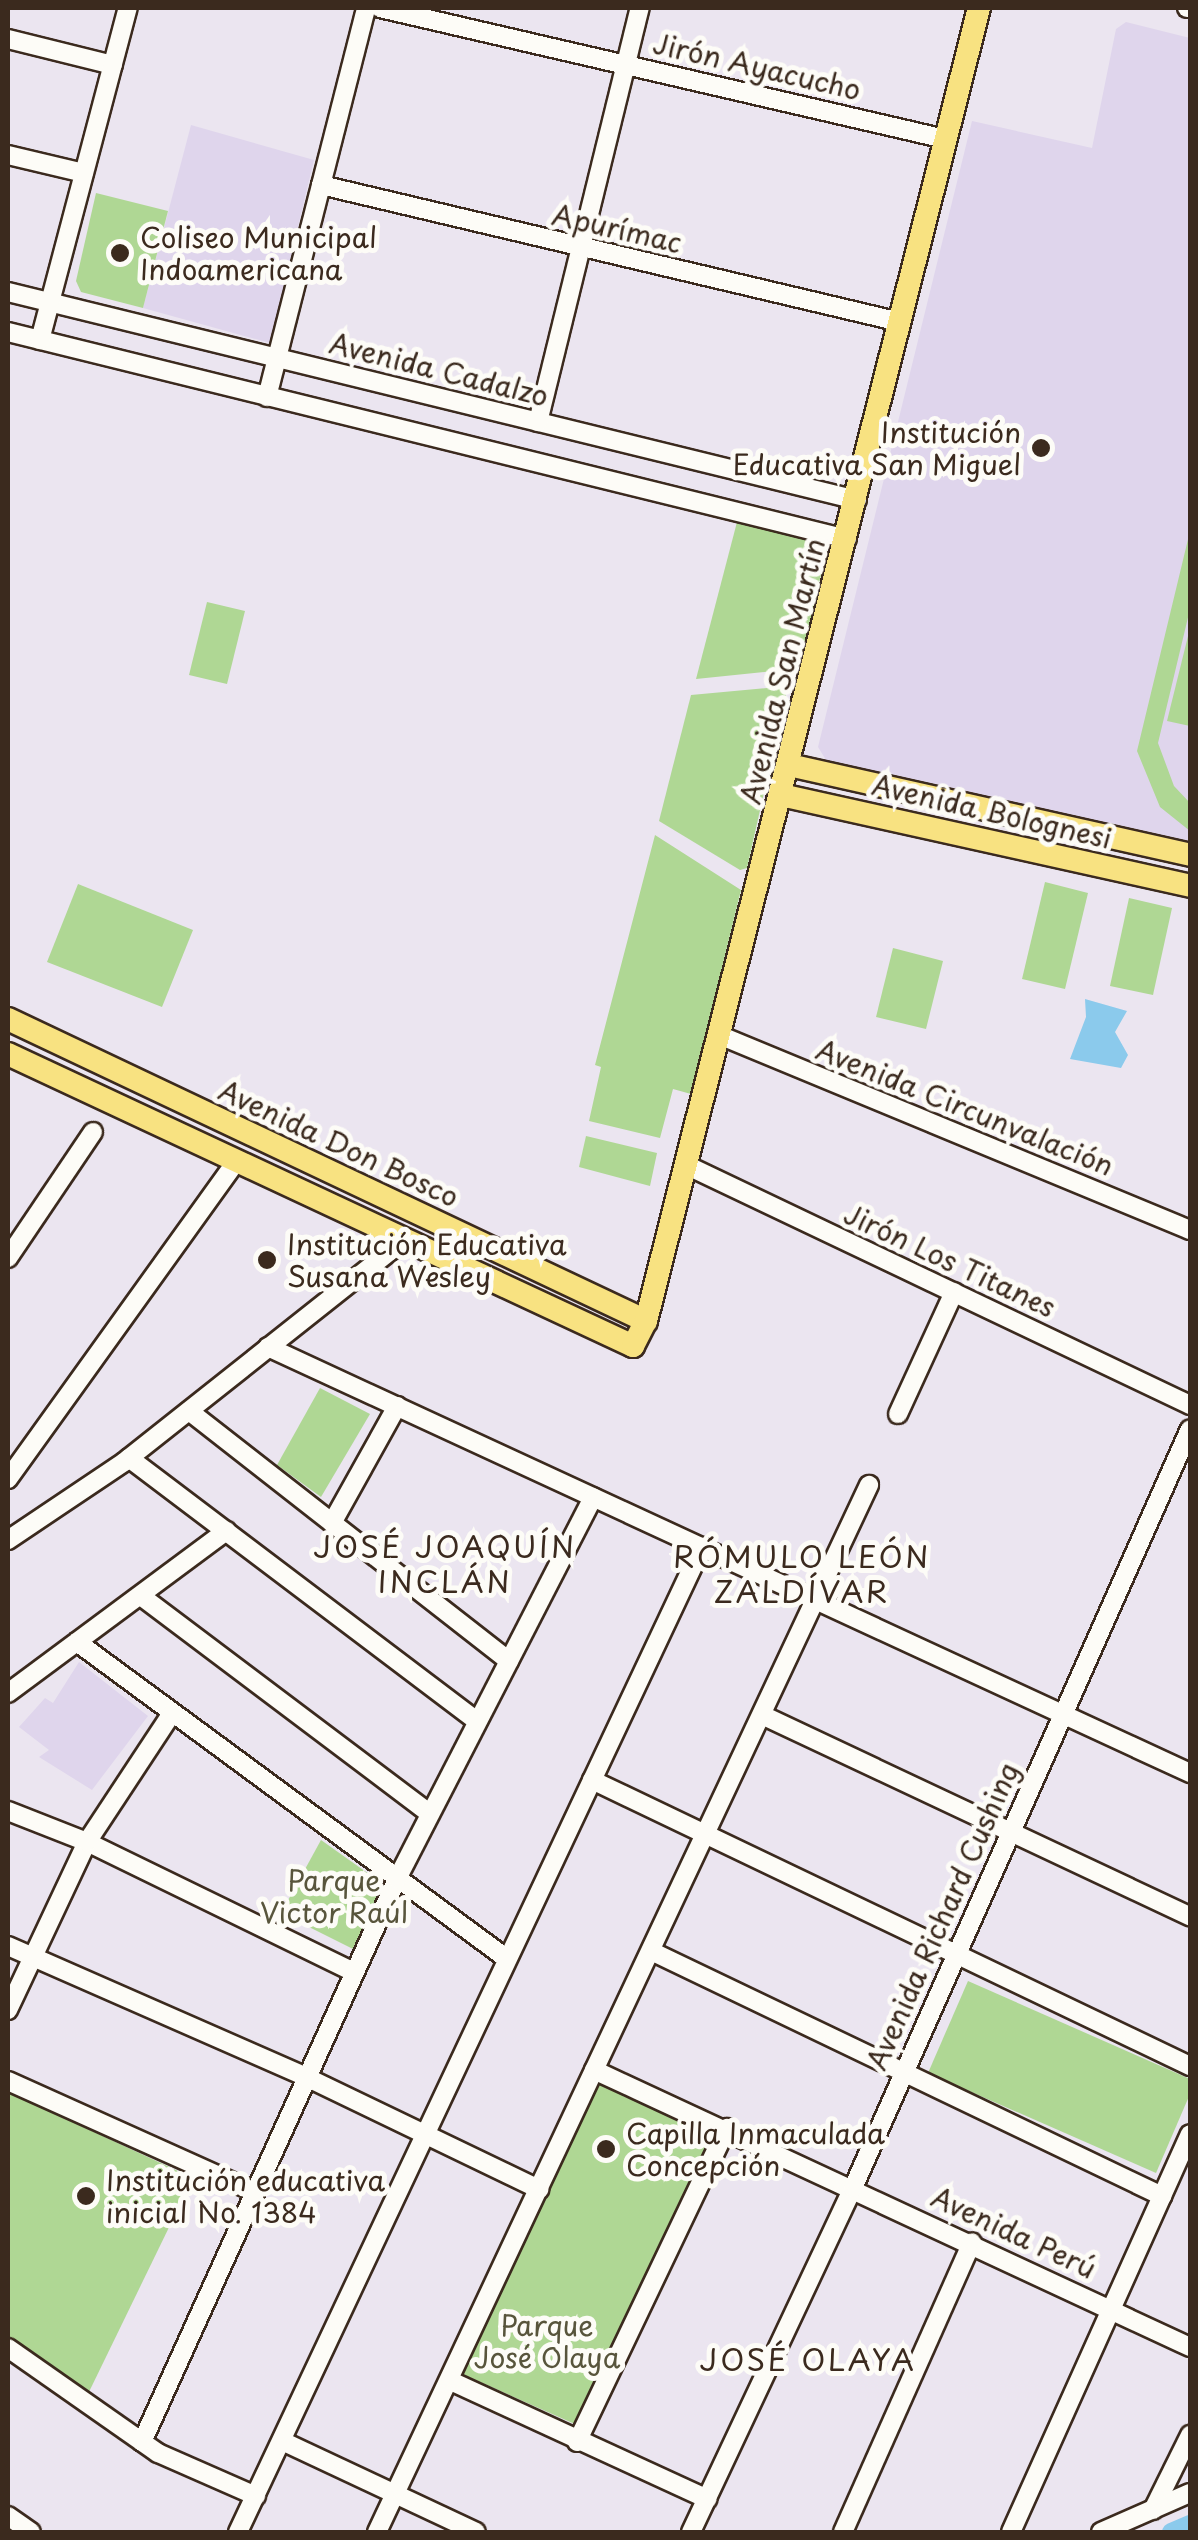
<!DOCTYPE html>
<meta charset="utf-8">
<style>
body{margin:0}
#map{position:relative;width:1198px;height:2540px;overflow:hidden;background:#ebe5f0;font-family:"Playpen Sans",sans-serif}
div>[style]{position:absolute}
.built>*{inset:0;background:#dfd5ec}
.green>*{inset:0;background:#afd794}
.water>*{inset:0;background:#8bcaec}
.canal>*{height:18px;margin:-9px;padding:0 9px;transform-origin:9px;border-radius:9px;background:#8bcaec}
.roads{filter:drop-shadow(2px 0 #3b2a1e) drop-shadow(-2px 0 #3b2a1e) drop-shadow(0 2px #3b2a1e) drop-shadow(0 -2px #3b2a1e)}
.minor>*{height:18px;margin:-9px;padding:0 9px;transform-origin:9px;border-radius:9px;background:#fdfcf7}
.major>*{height:22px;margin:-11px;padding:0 11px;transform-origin:11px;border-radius:11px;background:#f8e281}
.dots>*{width:28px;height:28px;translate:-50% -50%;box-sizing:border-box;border:5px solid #fdfcf7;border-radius:50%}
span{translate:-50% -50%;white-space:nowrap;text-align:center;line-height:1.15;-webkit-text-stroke:10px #fdfcf7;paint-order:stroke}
.street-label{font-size:28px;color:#3b2a1e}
.poi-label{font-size:28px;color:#3b2a1e}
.left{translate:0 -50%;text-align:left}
.right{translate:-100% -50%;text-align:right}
.park-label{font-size:28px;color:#58553c}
.neighbourhood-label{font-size:30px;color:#3b2a1e;letter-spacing:2.5px}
.frame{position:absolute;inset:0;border:10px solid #3b2a1e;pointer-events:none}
</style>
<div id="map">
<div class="built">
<div style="clip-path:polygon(1126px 22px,1190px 38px,1190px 841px,826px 760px,818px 747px,972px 121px,1092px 148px,1116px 29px)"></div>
<div style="clip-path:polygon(191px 125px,314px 160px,270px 343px,143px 308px)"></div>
<div style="clip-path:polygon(79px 1662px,148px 1716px,92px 1790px,39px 1757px,49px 1750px,19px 1727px,45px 1698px,53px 1703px)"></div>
</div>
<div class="green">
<div style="clip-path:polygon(96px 193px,168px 211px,143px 308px,81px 292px,76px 281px)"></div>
<div style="clip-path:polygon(737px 522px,819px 536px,828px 545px,801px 659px,793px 669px,696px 679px)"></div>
<div style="clip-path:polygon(1190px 531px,1190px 609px,1158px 743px,1174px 786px,1190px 803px,1190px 831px,1160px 807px,1137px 751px)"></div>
<div style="clip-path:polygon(207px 602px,245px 611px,227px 684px,189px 675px)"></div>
<div style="clip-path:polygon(1190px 628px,1190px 726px,1167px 721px)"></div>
<div style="clip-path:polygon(788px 686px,747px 868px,740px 870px,659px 821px,691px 695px)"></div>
<div style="clip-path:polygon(655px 835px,741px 890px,691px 1094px,673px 1089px,660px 1138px,589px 1121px,601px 1067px,595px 1065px)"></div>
<div style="clip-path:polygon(1045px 882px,1088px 893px,1065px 989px,1022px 979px)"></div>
<div style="clip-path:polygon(78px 884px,193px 930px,162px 1007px,47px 962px)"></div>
<div style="clip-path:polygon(1129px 898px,1172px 908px,1153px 995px,1110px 986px)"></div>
<div style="clip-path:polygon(893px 948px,943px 961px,926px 1029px,876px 1017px)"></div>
<div style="clip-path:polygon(586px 1136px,657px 1153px,650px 1186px,579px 1167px)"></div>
<div style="clip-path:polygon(320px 1388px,370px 1414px,321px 1497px,277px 1465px)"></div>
<div style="clip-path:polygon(321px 1840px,383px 1884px,353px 1949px,281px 1913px)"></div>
<div style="clip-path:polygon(968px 1981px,1190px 2079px,1190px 2094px,1156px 2173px,928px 2073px)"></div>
<div style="clip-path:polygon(600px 2078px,713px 2131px,577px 2425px,462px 2374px)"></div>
<div style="clip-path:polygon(8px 2092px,193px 2178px,87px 2396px,8px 2338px)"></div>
</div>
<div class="water">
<div style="clip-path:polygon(1085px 999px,1127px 1011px,1115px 1032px,1128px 1055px,1121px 1068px,1070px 1059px,1086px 1017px)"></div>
</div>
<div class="canal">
<div style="left:1171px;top:2532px;width:21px;rotate:-23deg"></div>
</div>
<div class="roads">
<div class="minor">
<div style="left:380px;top:8px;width:580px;rotate:13.05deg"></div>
<div style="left:1187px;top:8px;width:3px"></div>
<div style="left:8px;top:39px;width:108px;rotate:13.9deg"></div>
<div style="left:8px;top:155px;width:78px;rotate:13.3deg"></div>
<div style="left:321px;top:185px;width:595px;rotate:13.31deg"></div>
<div style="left:8px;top:292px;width:874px;rotate:13.77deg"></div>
<div style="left:8px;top:332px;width:864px;rotate:13.86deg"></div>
<div style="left:40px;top:340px;width:343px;rotate:-75.2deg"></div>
<div style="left:267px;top:397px;width:401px;rotate:-75.7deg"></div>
<div style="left:538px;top:422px;width:426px;rotate:-76.2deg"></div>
<div style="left:719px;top:1035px;width:510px;rotate:22.49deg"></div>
<div style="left:686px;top:1165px;width:558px;rotate:25.46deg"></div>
<div style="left:8px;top:1258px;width:152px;rotate:-56deg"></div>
<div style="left:268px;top:1347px;width:1016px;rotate:24.8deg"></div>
<div style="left:189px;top:1411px;width:406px;rotate:38deg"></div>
<div style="left:898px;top:1414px;width:134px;rotate:-65.3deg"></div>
<div style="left:129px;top:1458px;width:433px;rotate:37.1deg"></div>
<div style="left:8px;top:1479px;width:390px;rotate:-54.3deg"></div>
<div style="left:332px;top:1523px;width:134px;rotate:-60.9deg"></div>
<div style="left:8px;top:1540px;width:140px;rotate:-33.9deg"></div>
<div style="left:124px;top:1462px;width:357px;rotate:-38.4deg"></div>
<div style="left:141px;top:1596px;width:361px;rotate:37deg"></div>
<div style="left:77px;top:1642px;width:533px;rotate:36.38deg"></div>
<div style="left:8px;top:1693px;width:272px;rotate:-36.6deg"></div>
<div style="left:762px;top:1715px;width:473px;rotate:25.2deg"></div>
<div style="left:592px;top:1780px;width:663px;rotate:25.56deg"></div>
<div style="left:8px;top:1811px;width:85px;rotate:21.4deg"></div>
<div style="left:87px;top:1842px;width:297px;rotate:26deg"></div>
<div style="left:8px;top:1946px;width:326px;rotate:23.7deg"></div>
<div style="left:306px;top:2077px;width:259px;rotate:25.7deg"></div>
<div style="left:651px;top:1951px;width:567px;rotate:25.62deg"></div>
<div style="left:8px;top:2010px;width:186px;rotate:-64.8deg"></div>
<div style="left:87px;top:1842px;width:154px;rotate:-56.6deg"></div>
<div style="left:594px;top:2070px;width:657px;rotate:24.93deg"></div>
<div style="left:8px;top:2081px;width:271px;rotate:24.2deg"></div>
<div style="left:8px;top:2348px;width:183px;rotate:35deg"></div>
<div style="left:158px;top:2453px;width:107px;rotate:23.7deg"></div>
<div style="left:453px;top:2382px;width:280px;rotate:24.7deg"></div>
<div style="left:282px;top:2441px;width:214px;rotate:25.1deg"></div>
<div style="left:142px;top:2442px;width:618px;rotate:-65.63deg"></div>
<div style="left:397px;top:1879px;width:429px;rotate:-62.8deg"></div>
<div style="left:577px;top:2442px;width:348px;rotate:-64.5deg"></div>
<div style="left:1153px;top:2510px;width:84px;rotate:-63.7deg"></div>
<div style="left:8px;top:2516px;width:28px;rotate:35deg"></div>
<div style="left:238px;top:2532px;width:1089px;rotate:-64.78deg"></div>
<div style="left:377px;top:2532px;width:1157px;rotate:-64.83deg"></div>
<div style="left:691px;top:2532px;width:380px;rotate:-64.8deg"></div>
<div style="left:853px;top:2188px;width:830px;rotate:-66.06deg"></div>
<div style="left:843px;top:2532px;width:317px;rotate:-66deg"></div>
<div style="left:1011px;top:2532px;width:436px;rotate:-65.8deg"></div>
<div style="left:1101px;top:2532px;width:97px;rotate:-23.7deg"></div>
</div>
<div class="major">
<div style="left:789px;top:765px;width:411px;rotate:12.6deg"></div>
<div style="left:781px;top:795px;width:419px;rotate:12.5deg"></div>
<div style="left:8px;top:1019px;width:706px;rotate:25.33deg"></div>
<div style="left:8px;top:1054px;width:690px;rotate:25.04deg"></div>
<div style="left:633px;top:1346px;width:28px;rotate:-63deg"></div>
<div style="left:646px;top:1321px;width:1355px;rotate:-75.77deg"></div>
</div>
</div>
<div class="dots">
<div style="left:120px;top:253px;background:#3b2a1e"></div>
<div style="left:1041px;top:448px;background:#3b2a1e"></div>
<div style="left:267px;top:1260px;background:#3b2a1e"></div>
<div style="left:606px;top:2149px;background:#3b2a1e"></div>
<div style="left:86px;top:2196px;background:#3b2a1e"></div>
</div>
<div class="street-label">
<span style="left:757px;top:66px;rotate:13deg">Jirón Ayacucho</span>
<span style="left:617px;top:228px;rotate:13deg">Apurímac</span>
<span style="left:439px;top:369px;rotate:14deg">Avenida Cadalzo</span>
<span style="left:782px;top:671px;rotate:-76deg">Avenida San Martín</span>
<span style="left:992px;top:811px;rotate:13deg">Avenida Bolognesi</span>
<span style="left:965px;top:1107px;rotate:22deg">Avenida Circunvalación</span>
<span style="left:339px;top:1143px;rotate:25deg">Avenida Don Bosco</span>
<span style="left:950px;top:1260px;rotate:25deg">Jirón Los Titanes</span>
<span style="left:942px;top:1916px;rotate:-66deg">Avenida Richard Cushing</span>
<span style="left:1014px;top:2232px;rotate:25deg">Avenida Perú</span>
</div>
<div class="poi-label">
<span class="left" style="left:140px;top:253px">Coliseo Municipal<br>Indoamericana</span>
<span class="right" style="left:1021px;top:448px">Institución<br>Educativa San Miguel</span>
<span class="left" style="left:287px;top:1260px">Institución Educativa<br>Susana Wesley</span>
<span class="left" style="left:626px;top:2149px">Capilla Inmaculada<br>Concepción</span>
<span class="left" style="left:106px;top:2196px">Institución educativa<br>inicial No. 1384</span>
</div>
<div class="park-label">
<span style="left:334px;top:1896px">Parque<br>Victor Raúl</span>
<span style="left:547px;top:2341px">Parque<br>José Olaya</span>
</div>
<div class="neighbourhood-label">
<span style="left:445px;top:1563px">JOSÉ JOAQUÍN<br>INCLÁN</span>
<span style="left:802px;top:1573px">RÓMULO LEÓN<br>ZALDÍVAR</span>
<span style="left:808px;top:2359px">JOSÉ OLAYA</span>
</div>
<div class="frame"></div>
</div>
